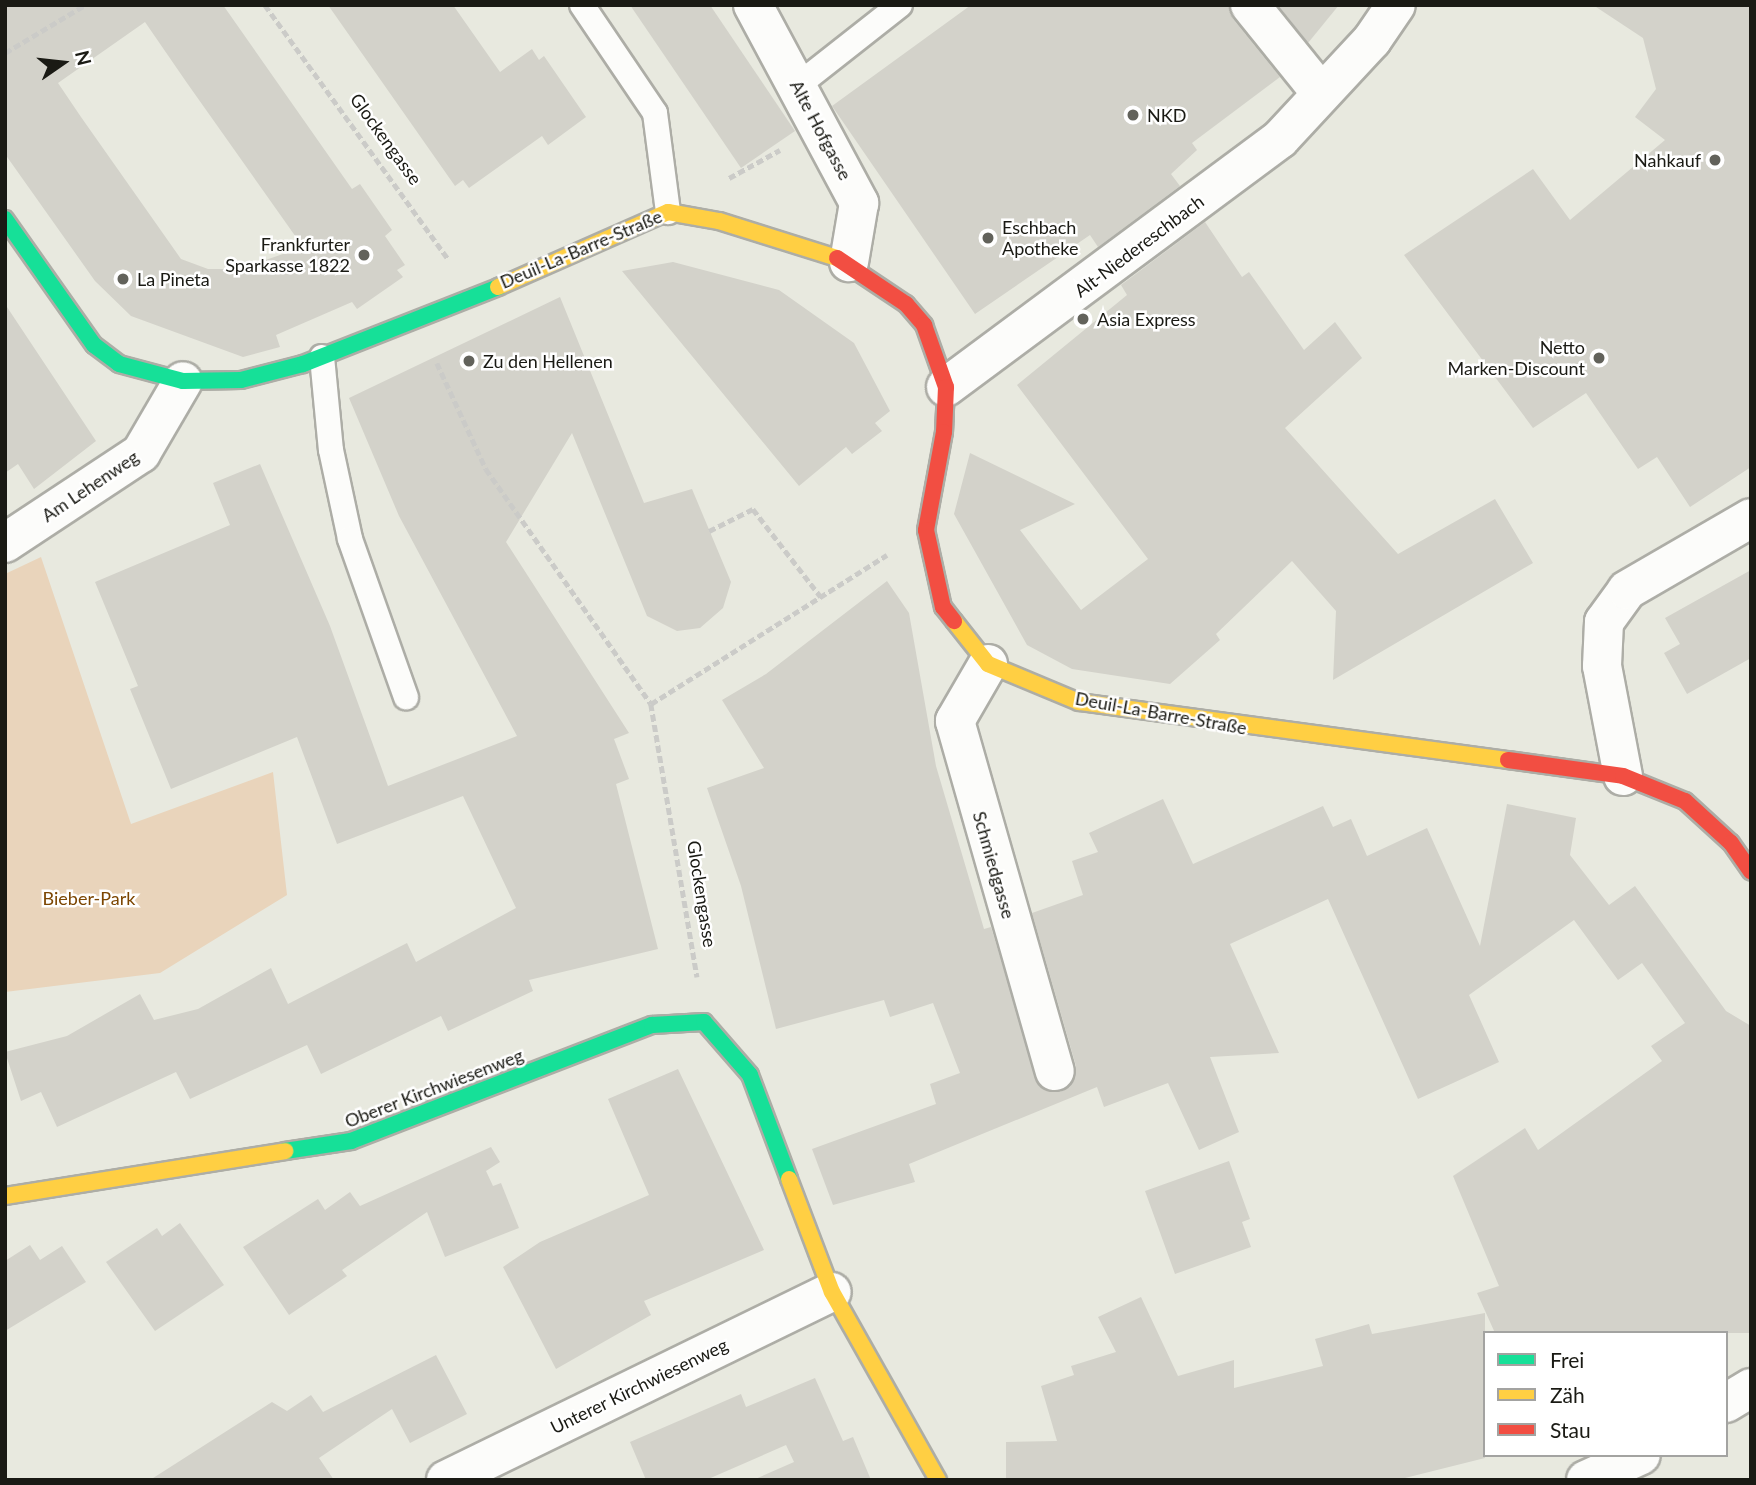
<!DOCTYPE html>
<meta charset="utf-8">
<style>
body{margin:0}
#map{position:relative;width:1756px;height:1485px;overflow:hidden;background:#e8e9df;font-family:Lato,sans-serif}
div>[style]{position:absolute}
.green>*{inset:0;background:#e9d4bb}
.building>*{inset:0;background:#d3d2ca}
.path>*{height:4.5px;margin-top:-2.25px;transform-origin:0;background:repeating-linear-gradient(90deg,#cbcbc8 0 7px,transparent 0 10.5px)}
.roads{filter:drop-shadow(2px 0 #adada6) drop-shadow(-2px 0 #adada6) drop-shadow(0 2px #adada6) drop-shadow(0 -2px #adada6)}
.lane>*{height:24px;margin:-12px;padding:0 12px;transform-origin:12px;border-radius:12px;background:#fcfcfa}
.street>*{height:38px;margin:-19px;padding:0 19px;transform-origin:19px;border-radius:19px;background:#fcfcfa}
.fast>*{height:16px;margin:-8px;padding:0 8px;transform-origin:8px;border-radius:8px;background:#16e098}
.slow>*{height:16px;margin:-8px;padding:0 8px;transform-origin:8px;border-radius:8px;background:#ffcf43}
.jam>*{height:16px;margin:-8px;padding:0 8px;transform-origin:8px;border-radius:8px;background:#f24e42}
.dots>*{width:19px;height:19px;translate:-50% -50%;box-sizing:border-box;border:4px solid #fff;border-radius:50%}
span{translate:-50% -50%;white-space:nowrap;text-align:center;line-height:1.15;-webkit-text-stroke:5px #fff;paint-order:stroke}
.poi-label{font-size:18px;color:#1a1a14}
.left{translate:0 -50%;text-align:left}
.right{translate:-100% -50%;text-align:right}
.street-label{font-size:18px;color:#1a1a14}
.park-label{font-size:18px;color:#7c4602}
.frame{position:absolute;inset:0;border:7px solid #1a1a14;pointer-events:none}
.legend{position:absolute;left:1483px;top:1331px;width:245px;height:126px;box-sizing:border-box;background:#fff;border:2px solid #a3a3a1;margin:0;padding:9px 12px;list-style:none;font-size:21px;color:#1a1a14}
.legend li{display:flex;align-items:center;gap:14px;height:35px}
.legend b{width:35px;border:2px solid #a3a3a1}
.north{position:absolute;left:28px;top:28px;width:70px;height:70px;-webkit-text-stroke:5px #fff;paint-order:stroke;rotate:76deg;font-size:19px;font-weight:700;line-height:28px;text-align:center;color:#1a1a14}
.north::after{content:'';display:block;margin:auto;width:24px;height:32px;background:#1a1a14;clip-path:polygon(50% 0,100% 100%,50% 72%,0 100%)}
</style>
<div id="map">
<div class="green">
<div style="clip-path:polygon(41px 557px,131px 824px,273px 772px,287px 895px,160px 973px,5px 992px,5px 574px)"></div>
</div>
<div class="building">
<div style="clip-path:polygon(evenodd,5px 5px,223px 5px,352px 189px,360px 184px,392px 230px,385px 236px,405px 265px,397px 270px,403px 277px,357px 309px,352px 302px,276px 335px,280px 347px,243px 357px,131px 316px,95px 281px,5px 154px,5px 5px,145px 22px,187px 83px,303px 247px,240px 269px,208px 269px,181px 259px,81px 117px,58px 83px,145px 22px)"></div>
<div style="clip-path:polygon(328px 5px,453px 5px,500px 72px,532px 49px,539px 60px,544px 56px,586px 117px,548px 145px,542px 136px,469px 188px,463px 180px,455px 186px)"></div>
<div style="clip-path:polygon(630px 5px,710px 5px,795px 131px,741px 168px)"></div>
<div style="clip-path:polygon(971px 5px,1229px 5px,1233px 19px,1280px 77px,1192px 143px,1197px 150px,1171px 174px,1180px 186px,1098px 247px,1090px 235px,975px 314px,832px 106px)"></div>
<div style="clip-path:polygon(1278px 5px,1339px 5px,1308px 43px)"></div>
<div style="clip-path:polygon(1593px 5px,1751px 5px,1751px 467px,1690px 507px,1657px 457px,1638px 469px,1586px 393px,1533px 428px,1404px 255px,1533px 169px,1570px 220px,1665px 140px,1635px 117px,1656px 89px,1643px 38px)"></div>
<div style="clip-path:polygon(1205px 222px,1242px 277px,1249px 272px,1304px 350px,1335px 322px,1362px 358px,1285px 428px,1398px 554px,1495px 499px,1533px 563px,1333px 680px,1336px 611px,1292px 561px,1216px 634px,1220px 640px,1170px 684px,1072px 669px,1027px 645px,954px 514px,970px 453px,1075px 504px,1020px 530px,1081px 610px,1148px 559px,1017px 385px,1127px 295px,1121px 285px)"></div>
<div style="clip-path:polygon(673px 262px,779px 290px,854px 343px,890px 411px,875px 423px,882px 431px,852px 454px,846px 447px,799px 486px,622px 271px)"></div>
<div style="clip-path:polygon(560px 297px,644px 503px,692px 489px,731px 582px,723px 608px,700px 628px,677px 631px,647px 616px,572px 433px,506px 542px,629px 733px,614px 739px,629px 779px,616px 784px,658px 949px,529px 980px,533px 991px,448px 1031px,441px 1016px,321px 1074px,307px 1045px,190px 1099px,176px 1072px,57px 1127px,41px 1092px,21px 1101px,5px 1052px,67px 1036px,140px 994px,154px 1020px,198px 1009px,271px 968px,288px 1004px,407px 943px,416px 962px,516px 908px,463px 796px,337px 844px,297px 737px,171px 789px,130px 689px,138px 686px,95px 582px,230px 525px,213px 483px,260px 464px,330px 626px,388px 786px,517px 736px,399px 516px,349px 398px)"></div>
<div style="clip-path:polygon(5px 304px,96px 441px,34px 489px,18px 464px,5px 473px)"></div>
<div style="clip-path:polygon(1751px 570px,1751px 658px,1687px 694px,1664px 653px,1680px 644px,1665px 618px)"></div>
<div style="clip-path:polygon(887px 581px,909px 613px,936px 766px,984px 929px,991px 927px,1040px 1087px,1060px 1092px,1070px 1087px,1076px 1066px,1032px 913px,1083px 895px,1072px 861px,1098px 852px,1089px 833px,1163px 799px,1193px 864px,1323px 806px,1333px 827px,1351px 819px,1367px 856px,1427px 828px,1480px 946px,1507px 804px,1576px 818px,1570px 855px,1609px 905px,1635px 886px,1726px 1011px,1751px 1026px,1751px 1333px,1495px 1333px,1477px 1293px,1499px 1286px,1453px 1176px,1525px 1128px,1538px 1150px,1662px 1061px,1651px 1046px,1685px 1023px,1642px 963px,1618px 980px,1574px 920px,1469px 995px,1499px 1062px,1418px 1099px,1328px 899px,1230px 944px,1279px 1053px,1210px 1057px,1239px 1132px,1199px 1150px,1168px 1083px,1104px 1107px,1097px 1087px,909px 1164px,915px 1182px,833px 1205px,812px 1149px,936px 1104px,930px 1084px,960px 1073px,933px 1003px,890px 1017px,884px 1000px,776px 1029px,741px 886px,707px 788px,764px 768px,722px 700px,766px 674px)"></div>
<div style="clip-path:polygon(678px 1069px,764px 1250px,644px 1301px,651px 1315px,556px 1369px,503px 1267px,540px 1242px,649px 1195px,608px 1099px)"></div>
<div style="clip-path:polygon(491px 1147px,500px 1162px,486px 1171px,493px 1186px,501px 1183px,519px 1228px,445px 1257px,427px 1212px,342px 1270px,347px 1276px,289px 1315px,243px 1247px,318px 1199px,325px 1210px,350px 1192px,360px 1206px)"></div>
<div style="clip-path:polygon(1229px 1161px,1250px 1219px,1242px 1222px,1251px 1247px,1175px 1274px,1145px 1191px)"></div>
<div style="clip-path:polygon(180px 1223px,224px 1285px,155px 1331px,106px 1262px,157px 1228px,162px 1236px)"></div>
<div style="clip-path:polygon(30px 1245px,40px 1260px,62px 1246px,86px 1282px,5px 1331px,5px 1261px)"></div>
<div style="clip-path:polygon(1141px 1297px,1178px 1376px,1234px 1360px,1234px 1388px,1323px 1366px,1315px 1339px,1369px 1324px,1372px 1334px,1485px 1313px,1485px 1458px,1397px 1480px,1006px 1480px,1006px 1442px,1057px 1441px,1041px 1386px,1074px 1375px,1071px 1366px,1116px 1352px,1098px 1317px)"></div>
<div style="clip-path:polygon(436px 1355px,467px 1414px,410px 1443px,392px 1409px,319px 1458px,334px 1480px,150px 1480px,272px 1402px,287px 1411px,311px 1395px,323px 1412px)"></div>
<div style="clip-path:polygon(815px 1378px,843px 1441px,853px 1437px,871px 1480px,753px 1480px,794px 1462px,786px 1445px,706px 1480px,646px 1480px,630px 1442px,741px 1394px,746px 1407px)"></div>
</div>
<div class="path">
<div style="left:265px;top:5px;width:314px;rotate:54.2deg"></div>
<div style="left:5px;top:53px;width:93px;rotate:-31deg"></div>
<div style="left:729px;top:178px;width:58px;rotate:-28.8deg"></div>
<div style="left:437px;top:363px;width:117px;rotate:65.2deg"></div>
<div style="left:486px;top:469px;width:287px;rotate:54.9deg"></div>
<div style="left:651px;top:704px;width:277px;rotate:80.4deg"></div>
<div style="left:709px;top:531px;width:49px;rotate:-26.6deg"></div>
<div style="left:753px;top:509px;width:111px;rotate:52.3deg"></div>
<div style="left:651px;top:704px;width:279px;rotate:-32.3deg"></div>
</div>
<div class="roads">
<div class="lane">
<div style="left:582px;top:5px;width:130px;rotate:55.9deg"></div>
<div style="left:655px;top:113px;width:100px;rotate:82.5deg"></div>
<div style="left:797px;top:86px;width:131px;rotate:-38.2deg"></div>
<div style="left:322px;top:357px;width:93px;rotate:84.5deg"></div>
<div style="left:331px;top:450px;width:91px;rotate:77.9deg"></div>
<div style="left:350px;top:539px;width:168px;rotate:70.5deg"></div>
</div>
<div class="street">
<div style="left:753px;top:5px;width:225px;rotate:61.8deg"></div>
<div style="left:859px;top:203px;width:60px;rotate:99.6deg"></div>
<div style="left:1250px;top:5px;width:113px;rotate:51.1deg"></div>
<div style="left:946px;top:387px;width:416px;rotate:-36.6deg"></div>
<div style="left:1280px;top:139px;width:135px;rotate:-47.1deg"></div>
<div style="left:1372px;top:40px;width:42px;rotate:-55.6deg"></div>
<div style="left:5px;top:543px;width:163px;rotate:-33.5deg"></div>
<div style="left:141px;top:453px;width:83px;rotate:-59.7deg"></div>
<div style="left:988px;top:664px;width:66px;rotate:120.1deg"></div>
<div style="left:955px;top:721px;width:364px;rotate:74.1deg"></div>
<div style="left:1623px;top:776px;width:112px;rotate:-100.8deg"></div>
<div style="left:1602px;top:666px;width:44px;rotate:-87.4deg"></div>
<div style="left:1604px;top:622px;width:39px;rotate:-54deg"></div>
<div style="left:1627px;top:590px;width:143px;rotate:-30.1deg"></div>
<div style="left:1726px;top:1403px;width:29px;rotate:-31deg"></div>
<div style="left:446px;top:1480px;width:429px;rotate:-26deg"></div>
<div style="left:1586px;top:1480px;width:60px;rotate:-24.4deg"></div>
</div>
<div class="fast">
<div style="left:5px;top:219px;width:154px;rotate:54.8deg"></div>
<div style="left:94px;top:345px;width:31px;rotate:37deg"></div>
<div style="left:119px;top:364px;width:66px;rotate:14.9deg"></div>
<div style="left:183px;top:381px;width:58px;rotate:-1deg"></div>
<div style="left:241px;top:380px;width:64px;rotate:-14.5deg"></div>
<div style="left:303px;top:364px;width:210px;rotate:-21.5deg"></div>
<div style="left:285px;top:1151px;width:67px;rotate:-8.6deg"></div>
<div style="left:351px;top:1141px;width:323px;rotate:-21.1deg"></div>
<div style="left:652px;top:1025px;width:52px;rotate:-3.3deg"></div>
<div style="left:704px;top:1022px;width:70px;rotate:49deg"></div>
<div style="left:750px;top:1075px;width:111px;rotate:69.4deg"></div>
</div>
<div class="slow">
<div style="left:498px;top:287px;width:186px;rotate:-23.8deg"></div>
<div style="left:668px;top:212px;width:52px;rotate:10deg"></div>
<div style="left:719px;top:221px;width:124px;rotate:17.4deg"></div>
<div style="left:954px;top:621px;width:55px;rotate:51.7deg"></div>
<div style="left:988px;top:664px;width:99px;rotate:22.7deg"></div>
<div style="left:1079px;top:702px;width:433px;rotate:7.7deg"></div>
<div style="left:789px;top:1179px;width:121px;rotate:69.2deg"></div>
<div style="left:832px;top:1292px;width:216px;rotate:60.6deg"></div>
<div style="left:5px;top:1196px;width:284px;rotate:-9.1deg"></div>
</div>
<div class="jam">
<div style="left:837px;top:258px;width:83px;rotate:33.7deg"></div>
<div style="left:906px;top:304px;width:28px;rotate:49deg"></div>
<div style="left:924px;top:325px;width:66px;rotate:70.5deg"></div>
<div style="left:946px;top:387px;width:45px;rotate:92.5deg"></div>
<div style="left:944px;top:432px;width:100px;rotate:100.4deg"></div>
<div style="left:926px;top:530px;width:79px;rotate:77.6deg"></div>
<div style="left:943px;top:607px;width:18px;rotate:52deg"></div>
<div style="left:1508px;top:760px;width:116px;rotate:7.9deg"></div>
<div style="left:1623px;top:776px;width:67px;rotate:22deg"></div>
<div style="left:1685px;top:801px;width:62px;rotate:42.4deg"></div>
<div style="left:1731px;top:843px;width:35px;rotate:55deg"></div>
</div>
</div>
<div class="dots">
<div style="left:1133px;top:115px;background:#62625b"></div>
<div style="left:1715px;top:160px;background:#62625b"></div>
<div style="left:988px;top:238px;background:#62625b"></div>
<div style="left:364px;top:255px;background:#62625b"></div>
<div style="left:123px;top:279px;background:#62625b"></div>
<div style="left:1083px;top:319px;background:#62625b"></div>
<div style="left:1599px;top:358px;background:#62625b"></div>
<div style="left:469px;top:361px;background:#62625b"></div>
</div>
<div class="poi-label">
<span class="left" style="left:1147px;top:115px">NKD</span>
<span class="right" style="left:1701px;top:160px">Nahkauf</span>
<span class="left" style="left:1002px;top:238px">Eschbach<br>Apotheke</span>
<span class="right" style="left:350px;top:255px">Frankfurter<br>Sparkasse 1822</span>
<span class="left" style="left:137px;top:279px">La Pineta</span>
<span class="left" style="left:1097px;top:319px">Asia Express</span>
<span class="right" style="left:1585px;top:358px">Netto<br>Marken-Discount</span>
<span class="left" style="left:483px;top:361px">Zu den Hellenen</span>
</div>
<div class="street-label">
<span style="left:821px;top:130px;rotate:62deg">Alte Hofgasse</span>
<span style="left:386px;top:139px;rotate:54deg">Glockengasse</span>
<span style="left:1139px;top:246px;rotate:-37deg">Alt-Niedereschbach</span>
<span style="left:581px;top:249px;rotate:-23deg">Deuil-La-Barre-Straße</span>
<span style="left:90px;top:486px;rotate:-34deg">Am Lehenweg</span>
<span style="left:1161px;top:713px;rotate:10deg">Deuil-La-Barre-Straße</span>
<span style="left:994px;top:865px;rotate:74deg">Schmiedgasse</span>
<span style="left:702px;top:894px;rotate:81deg">Glockengasse</span>
<span style="left:434px;top:1088px;rotate:-21deg">Oberer Kirchwiesenweg</span>
<span style="left:639px;top:1386px;rotate:-26deg">Unterer Kirchwiesenweg</span>
</div>
<div class="park-label">
<span style="left:89px;top:898px">Bieber-Park</span>
</div>
<div class="frame"></div>
<ul class="legend">
<li><b style="height:9px;background:#16e098"></b>Frei</li>
<li><b style="height:9px;background:#ffcf43"></b>Zäh</li>
<li><b style="height:9px;background:#f24e42"></b>Stau</li>
</ul>
<div class="north">N</div>
</div>
